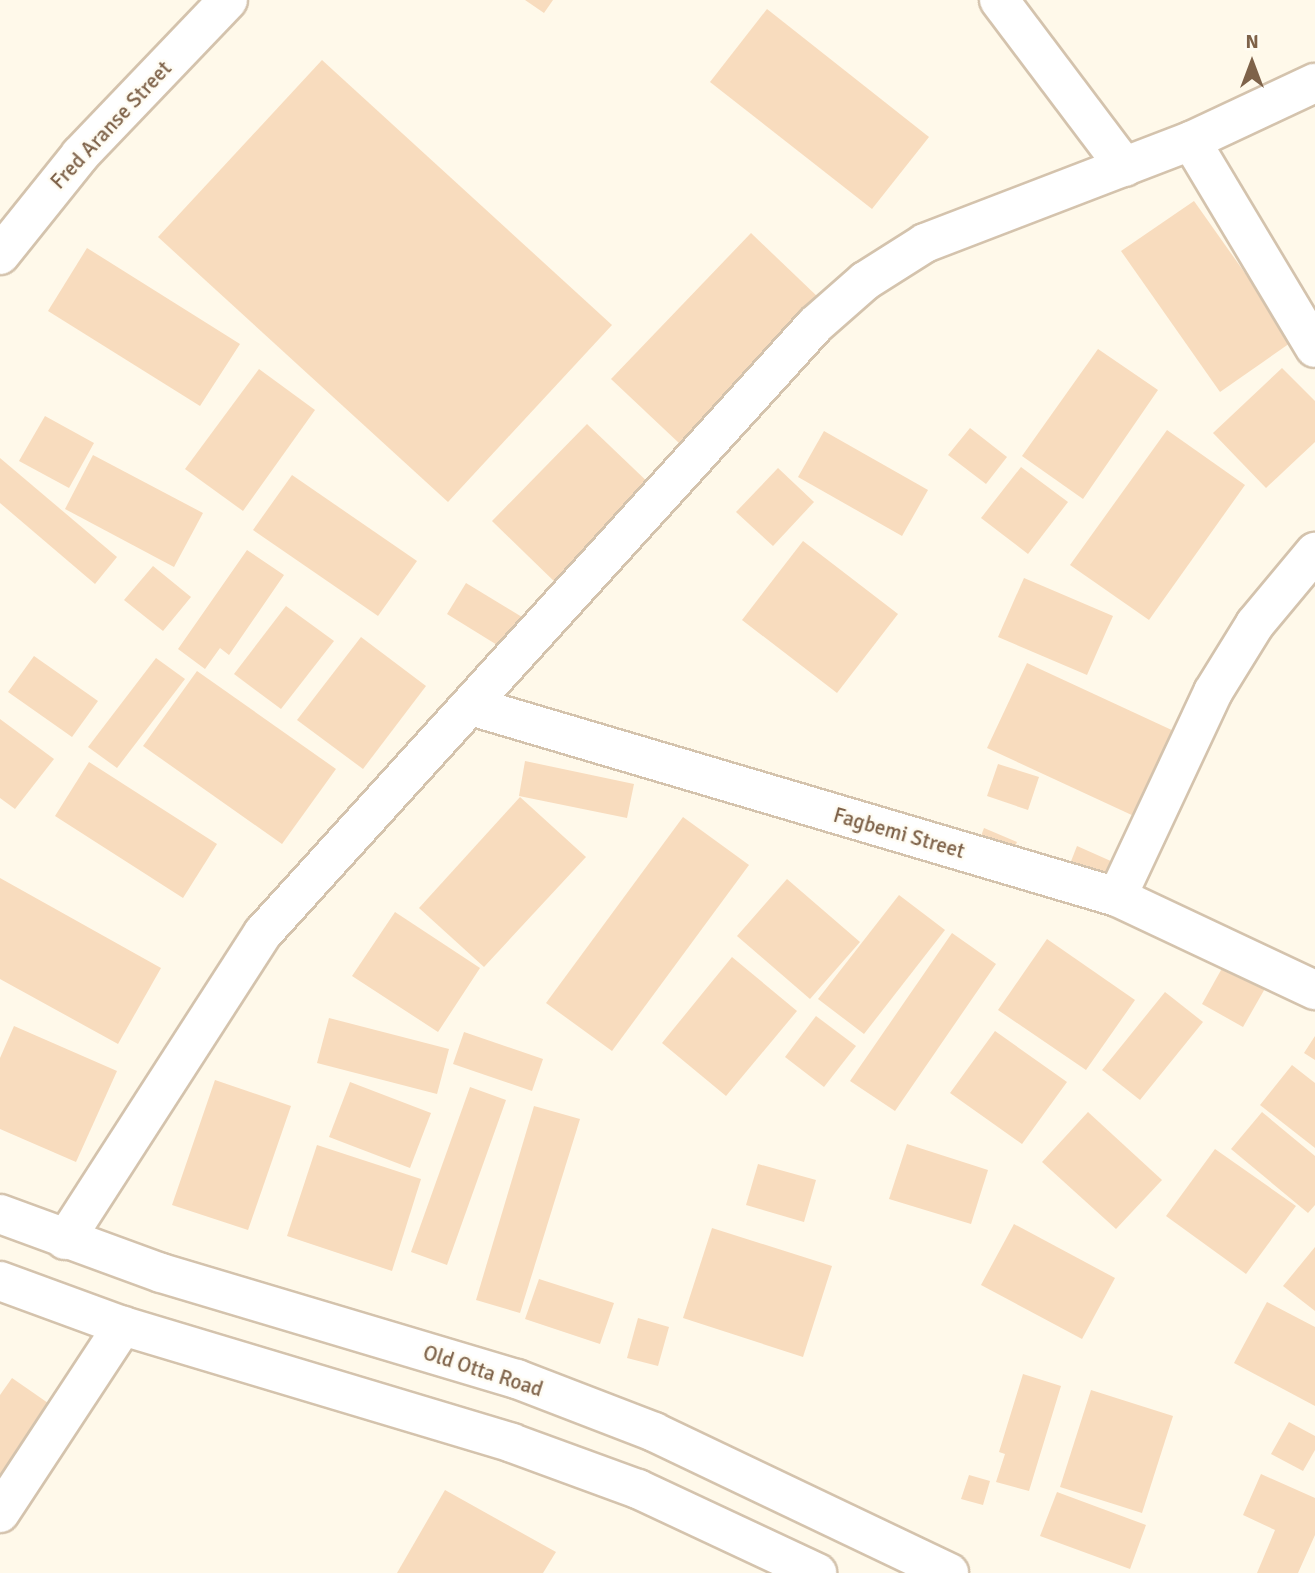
<!DOCTYPE html>
<style>
body{margin:0}
#map{position:relative;width:1315px;height:1573px;overflow:hidden;background:#fff9ea;font-family:Signika,sans-serif}
div>[style]{position:absolute}
.building>*{inset:0;background:#f8dcbe}
.roads{filter:drop-shadow(2px 0 #d4c3ad) drop-shadow(-2px 0 #d4c3ad) drop-shadow(0 2px #d4c3ad) drop-shadow(0 -2px #d4c3ad)}
.minor>*{height:38px;margin:-19px;padding:0 19px;transform-origin:19px;border-radius:19px;background:#fff}
span{translate:-50% -50%;white-space:nowrap;text-align:center;line-height:1.15;-webkit-text-stroke:5px #fffcf3;paint-order:stroke}
.street-label{font-size:21px;color:#7e6249}
.north{position:absolute;left:1217px;top:28px;width:70px;height:70px;-webkit-text-stroke:5px #fffcf3;paint-order:stroke;rotate:0deg;font-size:19px;font-weight:700;line-height:28px;text-align:center;color:#7e6249}
.north::after{content:'';display:block;margin:auto;width:24px;height:32px;background:#7e6249;clip-path:polygon(50% 0,100% 100%,50% 72%,0 100%)}
</style>
<div id="map">
<div class="building">
<div style="clip-path:polygon(525px 0,553px 0,544px 13px)"></div>
<div style="clip-path:polygon(767px 9px,929px 137px,872px 209px,710px 82px)"></div>
<div style="clip-path:polygon(322px 60px,612px 325px,448px 502px,158px 237px)"></div>
<div style="clip-path:polygon(1194px 201px,1293px 341px,1220px 392px,1121px 251px)"></div>
<div style="clip-path:polygon(751px 233px,820px 299px,680px 444px,611px 379px)"></div>
<div style="clip-path:polygon(87px 248px,240px 344px,200px 406px,48px 311px)"></div>
<div style="clip-path:polygon(1098px 349px,1158px 390px,1083px 499px,1022px 456px)"></div>
<div style="clip-path:polygon(1282px 368px,1315px 401px,1315px 442px,1266px 488px,1213px 433px)"></div>
<div style="clip-path:polygon(259px 369px,315px 410px,243px 511px,185px 469px)"></div>
<div style="clip-path:polygon(45px 416px,94px 443px,69px 488px,19px 461px)"></div>
<div style="clip-path:polygon(587px 424px,655px 489px,560px 587px,492px 521px)"></div>
<div style="clip-path:polygon(970px 428px,1007px 457px,986px 484px,948px 455px)"></div>
<div style="clip-path:polygon(1167px 430px,1245px 485px,1149px 620px,1070px 565px)"></div>
<div style="clip-path:polygon(824px 431px,928px 490px,902px 536px,798px 477px)"></div>
<div style="clip-path:polygon(93px 455px,203px 513px,174px 567px,65px 509px)"></div>
<div style="clip-path:polygon(0 458px,117px 557px,95px 584px,0 503px)"></div>
<div style="clip-path:polygon(1021px 467px,1068px 502px,1028px 554px,981px 518px)"></div>
<div style="clip-path:polygon(778px 468px,814px 502px,773px 546px,736px 512px)"></div>
<div style="clip-path:polygon(292px 475px,417px 561px,378px 616px,253px 530px)"></div>
<div style="clip-path:polygon(803px 541px,898px 614px,837px 693px,742px 620px)"></div>
<div style="clip-path:polygon(247px 550px,284px 575px,229px 655px,220px 648px,205px 669px,178px 649px)"></div>
<div style="clip-path:polygon(153px 566px,191px 597px,163px 631px,124px 600px)"></div>
<div style="clip-path:polygon(1024px 578px,1113px 616px,1087px 675px,998px 637px)"></div>
<div style="clip-path:polygon(466px 583px,522px 617px,502px 648px,447px 614px)"></div>
<div style="clip-path:polygon(286px 606px,334px 641px,281px 709px,234px 674px)"></div>
<div style="clip-path:polygon(361px 637px,426px 686px,363px 769px,297px 720px)"></div>
<div style="clip-path:polygon(34px 656px,98px 701px,72px 737px,8px 692px)"></div>
<div style="clip-path:polygon(156px 658px,185px 679px,117px 768px,88px 747px)"></div>
<div style="clip-path:polygon(1027px 663px,1176px 732px,1136px 817px,987px 748px)"></div>
<div style="clip-path:polygon(197px 671px,336px 769px,282px 844px,143px 746px)"></div>
<div style="clip-path:polygon(0 719px,54px 759px,15px 809px,0 798px)"></div>
<div style="clip-path:polygon(525px 761px,634px 784px,627px 818px,519px 796px)"></div>
<div style="clip-path:polygon(89px 762px,217px 844px,183px 898px,55px 816px)"></div>
<div style="clip-path:polygon(998px 764px,1039px 777px,1028px 810px,987px 796px)"></div>
<div style="clip-path:polygon(520px 797px,586px 857px,484px 967px,419px 908px)"></div>
<div style="clip-path:polygon(683px 817px,749px 865px,612px 1051px,546px 1003px)"></div>
<div style="clip-path:polygon(984px 828px,1017px 842px,1009px 860px,977px 847px)"></div>
<div style="clip-path:polygon(1077px 846px,1113px 862px,1103px 884px,1068px 869px)"></div>
<div style="clip-path:polygon(0 878px,161px 968px,118px 1044px,0 979px)"></div>
<div style="clip-path:polygon(787px 879px,860px 942px,810px 999px,737px 936px)"></div>
<div style="clip-path:polygon(899px 895px,945px 930px,864px 1034px,818px 999px)"></div>
<div style="clip-path:polygon(395px 912px,480px 968px,438px 1032px,352px 976px)"></div>
<div style="clip-path:polygon(952px 933px,996px 964px,895px 1111px,850px 1081px)"></div>
<div style="clip-path:polygon(1047px 939px,1135px 1000px,1086px 1070px,998px 1010px)"></div>
<div style="clip-path:polygon(732px 957px,797px 1011px,726px 1096px,662px 1043px)"></div>
<div style="clip-path:polygon(1225px 963px,1267px 985px,1243px 1027px,1202px 1004px)"></div>
<div style="clip-path:polygon(1165px 992px,1203px 1022px,1140px 1100px,1102px 1070px)"></div>
<div style="clip-path:polygon(816px 1016px,856px 1046px,824px 1087px,785px 1057px)"></div>
<div style="clip-path:polygon(329px 1018px,449px 1049px,437px 1094px,317px 1063px)"></div>
<div style="clip-path:polygon(14px 1026px,117px 1071px,76px 1162px,0 1129px,0 1058px)"></div>
<div style="clip-path:polygon(995px 1031px,1067px 1082px,1022px 1144px,950px 1093px)"></div>
<div style="clip-path:polygon(464px 1032px,543px 1059px,532px 1091px,453px 1064px)"></div>
<div style="clip-path:polygon(1315px 1036px,1315px 1060px,1304px 1053px)"></div>
<div style="clip-path:polygon(1292px 1065px,1315px 1083px,1315px 1148px,1260px 1105px)"></div>
<div style="clip-path:polygon(215px 1080px,291px 1106px,248px 1230px,172px 1205px)"></div>
<div style="clip-path:polygon(350px 1082px,431px 1113px,410px 1168px,329px 1137px)"></div>
<div style="clip-path:polygon(470px 1087px,506px 1100px,447px 1265px,411px 1252px)"></div>
<div style="clip-path:polygon(534px 1106px,580px 1119px,520px 1313px,476px 1300px)"></div>
<div style="clip-path:polygon(1088px 1112px,1162px 1180px,1116px 1229px,1042px 1162px)"></div>
<div style="clip-path:polygon(1262px 1112px,1315px 1156px,1315px 1205px,1308px 1213px,1231px 1149px)"></div>
<div style="clip-path:polygon(907px 1144px,988px 1170px,971px 1224px,889px 1199px)"></div>
<div style="clip-path:polygon(317px 1145px,421px 1179px,392px 1271px,287px 1236px)"></div>
<div style="clip-path:polygon(1215px 1149px,1296px 1206px,1246px 1274px,1166px 1216px)"></div>
<div style="clip-path:polygon(758px 1164px,816px 1180px,804px 1222px,746px 1205px)"></div>
<div style="clip-path:polygon(1014px 1224px,1115px 1278px,1082px 1339px,981px 1285px)"></div>
<div style="clip-path:polygon(712px 1228px,832px 1266px,803px 1357px,683px 1318px)"></div>
<div style="clip-path:polygon(1315px 1247px,1315px 1311px,1283px 1286px)"></div>
<div style="clip-path:polygon(539px 1279px,614px 1303px,600px 1344px,525px 1319px)"></div>
<div style="clip-path:polygon(1267px 1302px,1315px 1327px,1315px 1406px,1234px 1363px)"></div>
<div style="clip-path:polygon(638px 1318px,669px 1327px,658px 1366px,627px 1358px)"></div>
<div style="clip-path:polygon(1023px 1374px,1061px 1386px,1029px 1491px,996px 1482px,1005px 1454px,999px 1452px)"></div>
<div style="clip-path:polygon(12px 1378px,61px 1412px,0 1499px,0 1395px)"></div>
<div style="clip-path:polygon(1091px 1390px,1173px 1416px,1142px 1513px,1060px 1487px)"></div>
<div style="clip-path:polygon(1289px 1422px,1315px 1436px,1315px 1450px,1303px 1471px,1271px 1454px)"></div>
<div style="clip-path:polygon(1261px 1474px,1315px 1498px,1315px 1535px,1298px 1573px,1257px 1573px,1275px 1530px,1243px 1515px)"></div>
<div style="clip-path:polygon(969px 1475px,990px 1481px,983px 1505px,961px 1499px)"></div>
<div style="clip-path:polygon(445px 1490px,556px 1552px,543px 1573px,397px 1573px)"></div>
<div style="clip-path:polygon(1057px 1492px,1146px 1525px,1130px 1569px,1040px 1536px)"></div>
</div>
<div class="roads">
<div class="minor">
<div style="left:999px;top:0;width:209px;rotate:53deg"></div>
<div style="left:1191px;top:141px;width:241px;rotate:59.1deg"></div>
<div style="left:0;top:255px;width:128px;rotate:-51.3deg"></div>
<div style="left:80px;top:155px;width:214px;rotate:-46.3deg"></div>
<div style="left:471px;top:706px;width:674px;rotate:16.47deg"></div>
<div style="left:1117px;top:897px;width:219px;rotate:25.2deg"></div>
<div style="left:1117px;top:897px;width:226px;rotate:-64.9deg"></div>
<div style="left:1213px;top:692px;width:80px;rotate:-58.3deg"></div>
<div style="left:1255px;top:624px;width:94px;rotate:-50.2deg"></div>
<div style="left:0;top:1214px;width:171px;rotate:20.1deg"></div>
<div style="left:161px;top:1273px;width:371px;rotate:16.6deg"></div>
<div style="left:517px;top:1379px;width:147px;rotate:21.1deg"></div>
<div style="left:654px;top:1432px;width:327px;rotate:25.5deg"></div>
<div style="left:65px;top:1240px;width:365px;rotate:-57.2deg"></div>
<div style="left:263px;top:933px;width:821px;rotate:-47.76deg"></div>
<div style="left:815px;top:325px;width:67px;rotate:-41.3deg"></div>
<div style="left:865px;top:281px;width:71px;rotate:-32.3deg"></div>
<div style="left:925px;top:243px;width:285px;rotate:-21deg"></div>
<div style="left:1191px;top:141px;width:137px;rotate:-25.1deg"></div>
<div style="left:0;top:1281px;width:131px;rotate:20.1deg"></div>
<div style="left:123px;top:1326px;width:406px;rotate:16.7deg"></div>
<div style="left:512px;top:1443px;width:134px;rotate:20.1deg"></div>
<div style="left:638px;top:1489px;width:198px;rotate:25.1deg"></div>
<div style="left:0;top:1513px;width:224px;rotate:-56.7deg"></div>
</div>
</div>
<div class="street-label">
<span style="left:111px;top:125px;rotate:-47deg">Fred Aranse Street</span>
<span style="left:899px;top:833px;rotate:16deg">Fagbemi Street</span>
<span style="left:483px;top:1371px;rotate:18deg">Old Otta Road</span>
</div>
<div class="north">N</div>
</div>
